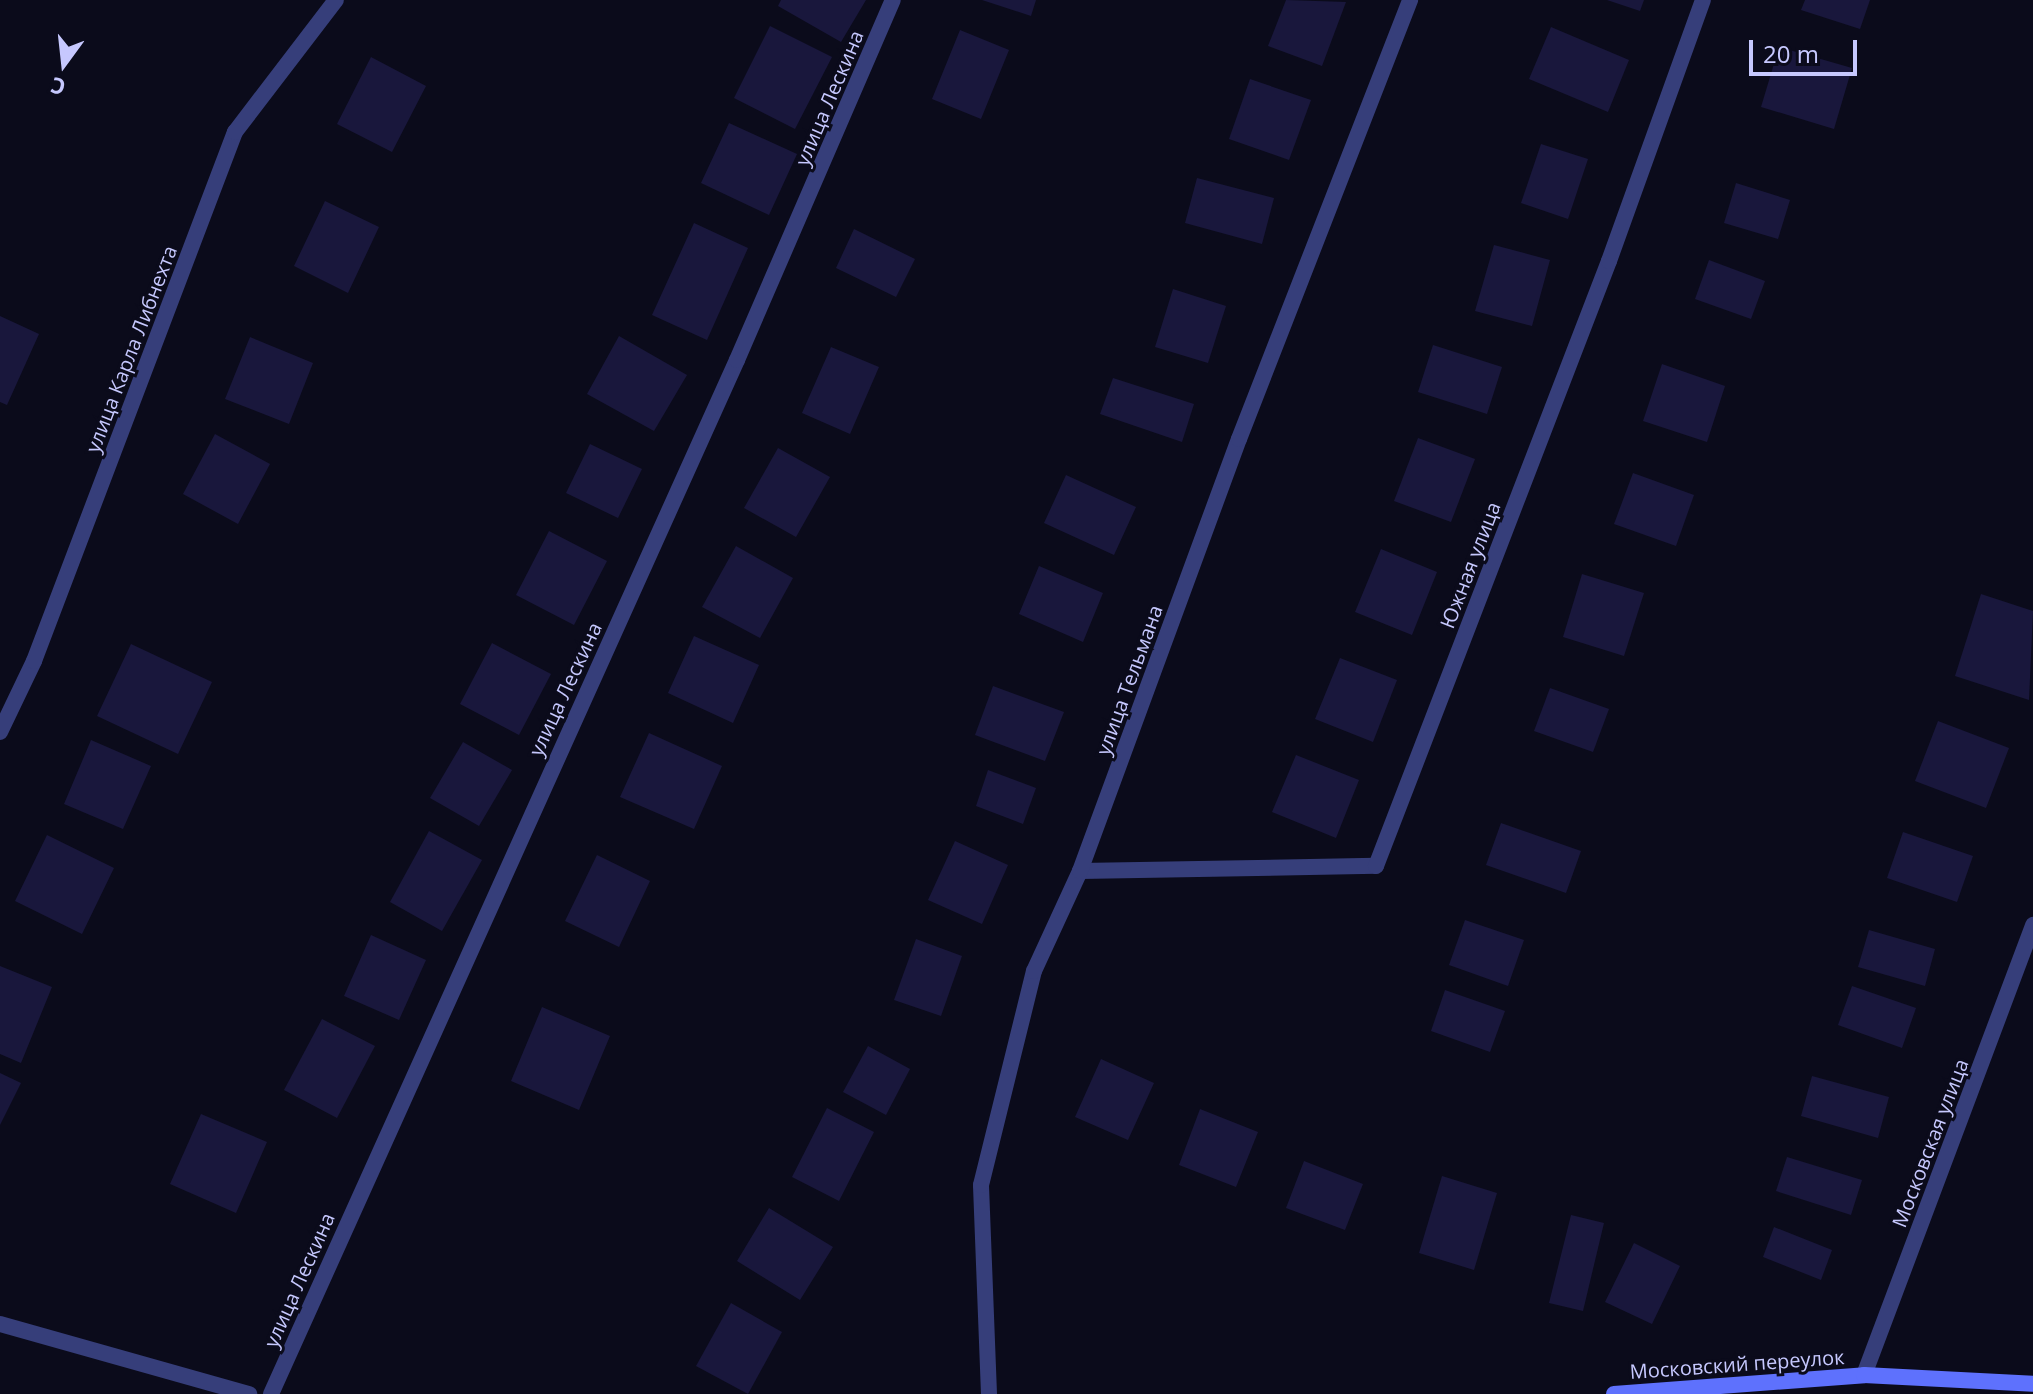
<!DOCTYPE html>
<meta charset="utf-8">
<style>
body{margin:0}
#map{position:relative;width:2033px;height:1394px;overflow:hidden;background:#0b0b1b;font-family:"Open Sans",sans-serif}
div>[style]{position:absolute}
.building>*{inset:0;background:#19173c}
.street>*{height:16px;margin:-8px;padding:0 8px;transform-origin:8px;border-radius:8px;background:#363e7a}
.secondary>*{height:16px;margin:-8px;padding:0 8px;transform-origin:8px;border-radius:8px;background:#5e71fd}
span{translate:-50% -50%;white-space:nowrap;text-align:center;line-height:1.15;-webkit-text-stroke:6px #0b0b1b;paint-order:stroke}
.street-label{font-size:20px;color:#c6c8fe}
.north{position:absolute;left:24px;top:24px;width:80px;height:80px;-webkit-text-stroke:6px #0b0b1b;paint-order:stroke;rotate:195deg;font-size:22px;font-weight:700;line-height:32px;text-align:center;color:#c6c8fe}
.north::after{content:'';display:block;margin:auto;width:28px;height:36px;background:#c6c8fe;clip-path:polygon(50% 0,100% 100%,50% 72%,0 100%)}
.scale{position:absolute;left:1749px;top:40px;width:108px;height:36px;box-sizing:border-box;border:4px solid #c6c8fe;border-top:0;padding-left:10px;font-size:24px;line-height:28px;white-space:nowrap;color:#c6c8fe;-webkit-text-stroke:6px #0b0b1b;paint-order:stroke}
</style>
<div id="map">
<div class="building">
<div style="clip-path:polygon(781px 0,866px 0,841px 42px,778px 6px)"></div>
<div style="clip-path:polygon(982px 0,1036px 0,1031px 16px)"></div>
<div style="clip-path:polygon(1286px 0,1346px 2px,1322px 66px,1268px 46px)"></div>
<div style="clip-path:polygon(1607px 0,1644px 0,1640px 11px)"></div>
<div style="clip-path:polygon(1805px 0,1870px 0,1860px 29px,1801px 10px)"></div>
<div style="clip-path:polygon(770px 26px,832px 57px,795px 129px,734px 98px)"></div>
<div style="clip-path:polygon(1551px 27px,1629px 60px,1608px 112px,1529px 79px)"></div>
<div style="clip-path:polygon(960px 30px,1009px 50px,981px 119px,932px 99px)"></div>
<div style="clip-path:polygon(1779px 47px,1852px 68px,1834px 129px,1761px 107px)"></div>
<div style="clip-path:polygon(371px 57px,426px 86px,392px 152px,337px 124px)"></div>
<div style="clip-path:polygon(1250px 79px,1311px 100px,1289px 160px,1229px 139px)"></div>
<div style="clip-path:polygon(729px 123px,797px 154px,769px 215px,701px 183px)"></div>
<div style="clip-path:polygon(1541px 144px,1588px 159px,1568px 219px,1521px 203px)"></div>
<div style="clip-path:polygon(1197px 178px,1274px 198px,1262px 244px,1185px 223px)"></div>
<div style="clip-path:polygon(1736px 183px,1790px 200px,1778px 239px,1724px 223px)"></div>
<div style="clip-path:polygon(325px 201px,379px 227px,348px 293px,294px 266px)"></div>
<div style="clip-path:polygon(694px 223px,748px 248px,707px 340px,652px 315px)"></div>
<div style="clip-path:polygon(854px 229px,915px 259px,896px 297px,836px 268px)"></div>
<div style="clip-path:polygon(1494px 245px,1550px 260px,1532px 326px,1475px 311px)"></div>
<div style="clip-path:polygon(1709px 260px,1765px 281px,1751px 319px,1695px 299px)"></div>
<div style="clip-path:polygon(1173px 289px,1226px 306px,1208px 363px,1155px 347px)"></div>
<div style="clip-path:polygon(0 316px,39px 334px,7px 405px,0 402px)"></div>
<div style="clip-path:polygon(619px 336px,687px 375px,654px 431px,587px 394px)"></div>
<div style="clip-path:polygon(250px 337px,313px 363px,289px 424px,225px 399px)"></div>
<div style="clip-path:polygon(1433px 345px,1502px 367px,1487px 414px,1418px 392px)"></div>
<div style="clip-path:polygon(831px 347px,879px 367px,850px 434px,802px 413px)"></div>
<div style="clip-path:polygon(1662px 364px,1725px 386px,1707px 442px,1643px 421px)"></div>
<div style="clip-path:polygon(1113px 378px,1194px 404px,1182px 442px,1100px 414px)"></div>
<div style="clip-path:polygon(215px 434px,270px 464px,238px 524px,183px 494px)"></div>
<div style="clip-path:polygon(1418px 438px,1475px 459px,1451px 522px,1394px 501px)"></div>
<div style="clip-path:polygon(590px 444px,642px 469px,618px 518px,566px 493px)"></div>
<div style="clip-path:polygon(778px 448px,830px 477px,796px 537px,744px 508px)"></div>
<div style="clip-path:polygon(1633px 473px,1694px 495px,1676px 546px,1614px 524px)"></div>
<div style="clip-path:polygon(1066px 475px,1136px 507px,1114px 555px,1044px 523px)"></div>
<div style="clip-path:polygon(549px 531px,607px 561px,574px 625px,516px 595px)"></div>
<div style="clip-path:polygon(736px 546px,793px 578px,760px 638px,702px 607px)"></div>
<div style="clip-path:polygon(1381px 549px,1437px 572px,1412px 635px,1355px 612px)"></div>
<div style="clip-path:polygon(1039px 566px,1103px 593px,1083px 642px,1019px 614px)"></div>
<div style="clip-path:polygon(1582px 574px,1644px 593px,1624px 656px,1563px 637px)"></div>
<div style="clip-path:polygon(1981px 594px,2033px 611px,2029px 700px,1955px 676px)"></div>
<div style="clip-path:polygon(694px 636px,759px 665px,733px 723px,668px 693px)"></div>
<div style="clip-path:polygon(492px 643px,551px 674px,519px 735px,460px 704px)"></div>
<div style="clip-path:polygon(131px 644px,212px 682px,178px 754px,97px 716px)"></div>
<div style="clip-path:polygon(1340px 658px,1397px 680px,1373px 742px,1315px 719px)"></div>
<div style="clip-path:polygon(993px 686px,1064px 712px,1045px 761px,975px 735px)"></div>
<div style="clip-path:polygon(1550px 688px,1609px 709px,1593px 752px,1534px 731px)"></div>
<div style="clip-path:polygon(1938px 721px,2009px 748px,1986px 808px,1915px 781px)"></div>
<div style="clip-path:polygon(649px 733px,722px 766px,694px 829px,620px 797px)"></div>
<div style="clip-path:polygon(91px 740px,151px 766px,123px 829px,64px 804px)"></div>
<div style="clip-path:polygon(463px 742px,512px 770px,479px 826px,430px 798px)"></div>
<div style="clip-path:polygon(1296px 755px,1359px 780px,1336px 838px,1272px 812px)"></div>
<div style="clip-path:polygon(988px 770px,1036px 788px,1023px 824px,976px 806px)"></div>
<div style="clip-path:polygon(1501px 823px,1581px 851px,1566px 893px,1486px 865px)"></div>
<div style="clip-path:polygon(429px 831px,482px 860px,442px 931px,390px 902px)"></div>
<div style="clip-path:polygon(1903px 832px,1973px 856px,1957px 902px,1887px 878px)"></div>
<div style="clip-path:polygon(47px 835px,114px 868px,82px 934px,15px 901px)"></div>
<div style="clip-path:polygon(955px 841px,1008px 865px,982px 924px,928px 900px)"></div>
<div style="clip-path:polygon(597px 855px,650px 881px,619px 947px,565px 921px)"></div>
<div style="clip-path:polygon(1465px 920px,1524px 940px,1508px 986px,1449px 965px)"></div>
<div style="clip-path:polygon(1869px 930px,1935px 949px,1925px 986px,1858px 967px)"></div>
<div style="clip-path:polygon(371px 935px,426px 960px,399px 1020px,344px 996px)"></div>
<div style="clip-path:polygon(916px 939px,962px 956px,941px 1016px,894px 1000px)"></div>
<div style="clip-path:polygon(0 966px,52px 987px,21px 1063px,0 1054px)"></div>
<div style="clip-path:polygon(1852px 986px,1916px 1008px,1902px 1048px,1838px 1025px)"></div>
<div style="clip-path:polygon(1445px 990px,1505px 1011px,1490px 1052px,1431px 1031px)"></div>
<div style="clip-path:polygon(542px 1007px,610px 1036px,579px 1110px,511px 1081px)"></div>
<div style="clip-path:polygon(322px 1019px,375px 1046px,337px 1118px,284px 1090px)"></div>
<div style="clip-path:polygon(868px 1046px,910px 1069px,886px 1115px,843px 1092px)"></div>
<div style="clip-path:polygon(1101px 1059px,1154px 1083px,1128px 1140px,1075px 1117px)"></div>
<div style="clip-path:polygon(0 1073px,21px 1083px,0 1125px)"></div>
<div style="clip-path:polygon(1812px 1076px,1889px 1097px,1878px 1138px,1801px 1116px)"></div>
<div style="clip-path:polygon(827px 1108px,874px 1132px,839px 1201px,792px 1177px)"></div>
<div style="clip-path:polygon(1200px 1109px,1258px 1132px,1236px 1187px,1179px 1165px)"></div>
<div style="clip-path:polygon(201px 1114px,267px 1142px,236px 1213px,170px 1184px)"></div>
<div style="clip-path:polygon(1787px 1157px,1862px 1180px,1851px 1215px,1776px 1191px)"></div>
<div style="clip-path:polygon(1304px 1161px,1363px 1184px,1345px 1230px,1286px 1208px)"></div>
<div style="clip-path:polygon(1442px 1176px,1497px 1193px,1474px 1270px,1419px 1253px)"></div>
<div style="clip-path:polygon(769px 1208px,833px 1247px,800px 1300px,737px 1261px)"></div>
<div style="clip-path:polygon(1571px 1215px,1604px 1223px,1583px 1311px,1549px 1303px)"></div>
<div style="clip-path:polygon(1774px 1227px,1832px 1250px,1821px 1280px,1763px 1257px)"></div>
<div style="clip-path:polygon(1634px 1243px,1680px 1266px,1652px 1324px,1605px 1302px)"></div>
<div style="clip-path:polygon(731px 1303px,782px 1332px,748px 1394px,696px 1366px)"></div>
</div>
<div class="street">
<div style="left:0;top:732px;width:79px;rotate:-64.4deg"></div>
<div style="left:34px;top:661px;width:566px;rotate:-69.2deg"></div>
<div style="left:235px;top:132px;width:166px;rotate:-52.6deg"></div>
<div style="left:1080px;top:871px;width:296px;rotate:-1deg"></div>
<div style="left:1376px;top:866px;width:648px;rotate:-68.94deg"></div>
<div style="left:1609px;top:261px;width:277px;rotate:-70.2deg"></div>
<div style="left:0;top:1324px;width:259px;rotate:15.7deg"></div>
<div style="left:1864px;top:1375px;width:481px;rotate:-69.4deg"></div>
<div style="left:271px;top:1394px;width:1134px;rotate:-65.74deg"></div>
<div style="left:737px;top:360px;width:392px;rotate:-66.6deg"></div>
<div style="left:989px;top:1394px;width:209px;rotate:-92.2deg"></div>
<div style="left:981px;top:1185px;width:220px;rotate:-76.1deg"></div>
<div style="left:1034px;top:971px;width:110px;rotate:-65.3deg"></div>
<div style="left:1080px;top:871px;width:460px;rotate:-69.8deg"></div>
<div style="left:1239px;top:439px;width:471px;rotate:-68.7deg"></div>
</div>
<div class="secondary">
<div style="left:1614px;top:1394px;width:251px;rotate:-4.3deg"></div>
<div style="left:1864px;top:1375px;width:169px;rotate:3deg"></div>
</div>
<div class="street-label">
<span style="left:829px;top:98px;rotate:-67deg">улица Лескина</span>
<span style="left:131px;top:349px;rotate:-69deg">улица Карла Либнехта</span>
<span style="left:1470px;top:565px;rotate:-69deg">Южная улица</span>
<span style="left:1129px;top:680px;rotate:-70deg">улица Тельмана</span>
<span style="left:565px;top:689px;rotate:-65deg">улица Лескина</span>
<span style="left:1930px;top:1143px;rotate:-69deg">Московская улица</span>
<span style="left:299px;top:1280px;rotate:-66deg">улица Лескина</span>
<span style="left:1737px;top:1364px;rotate:-4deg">Московский переулок</span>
</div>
<div class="north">С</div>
<div class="scale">20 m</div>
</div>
